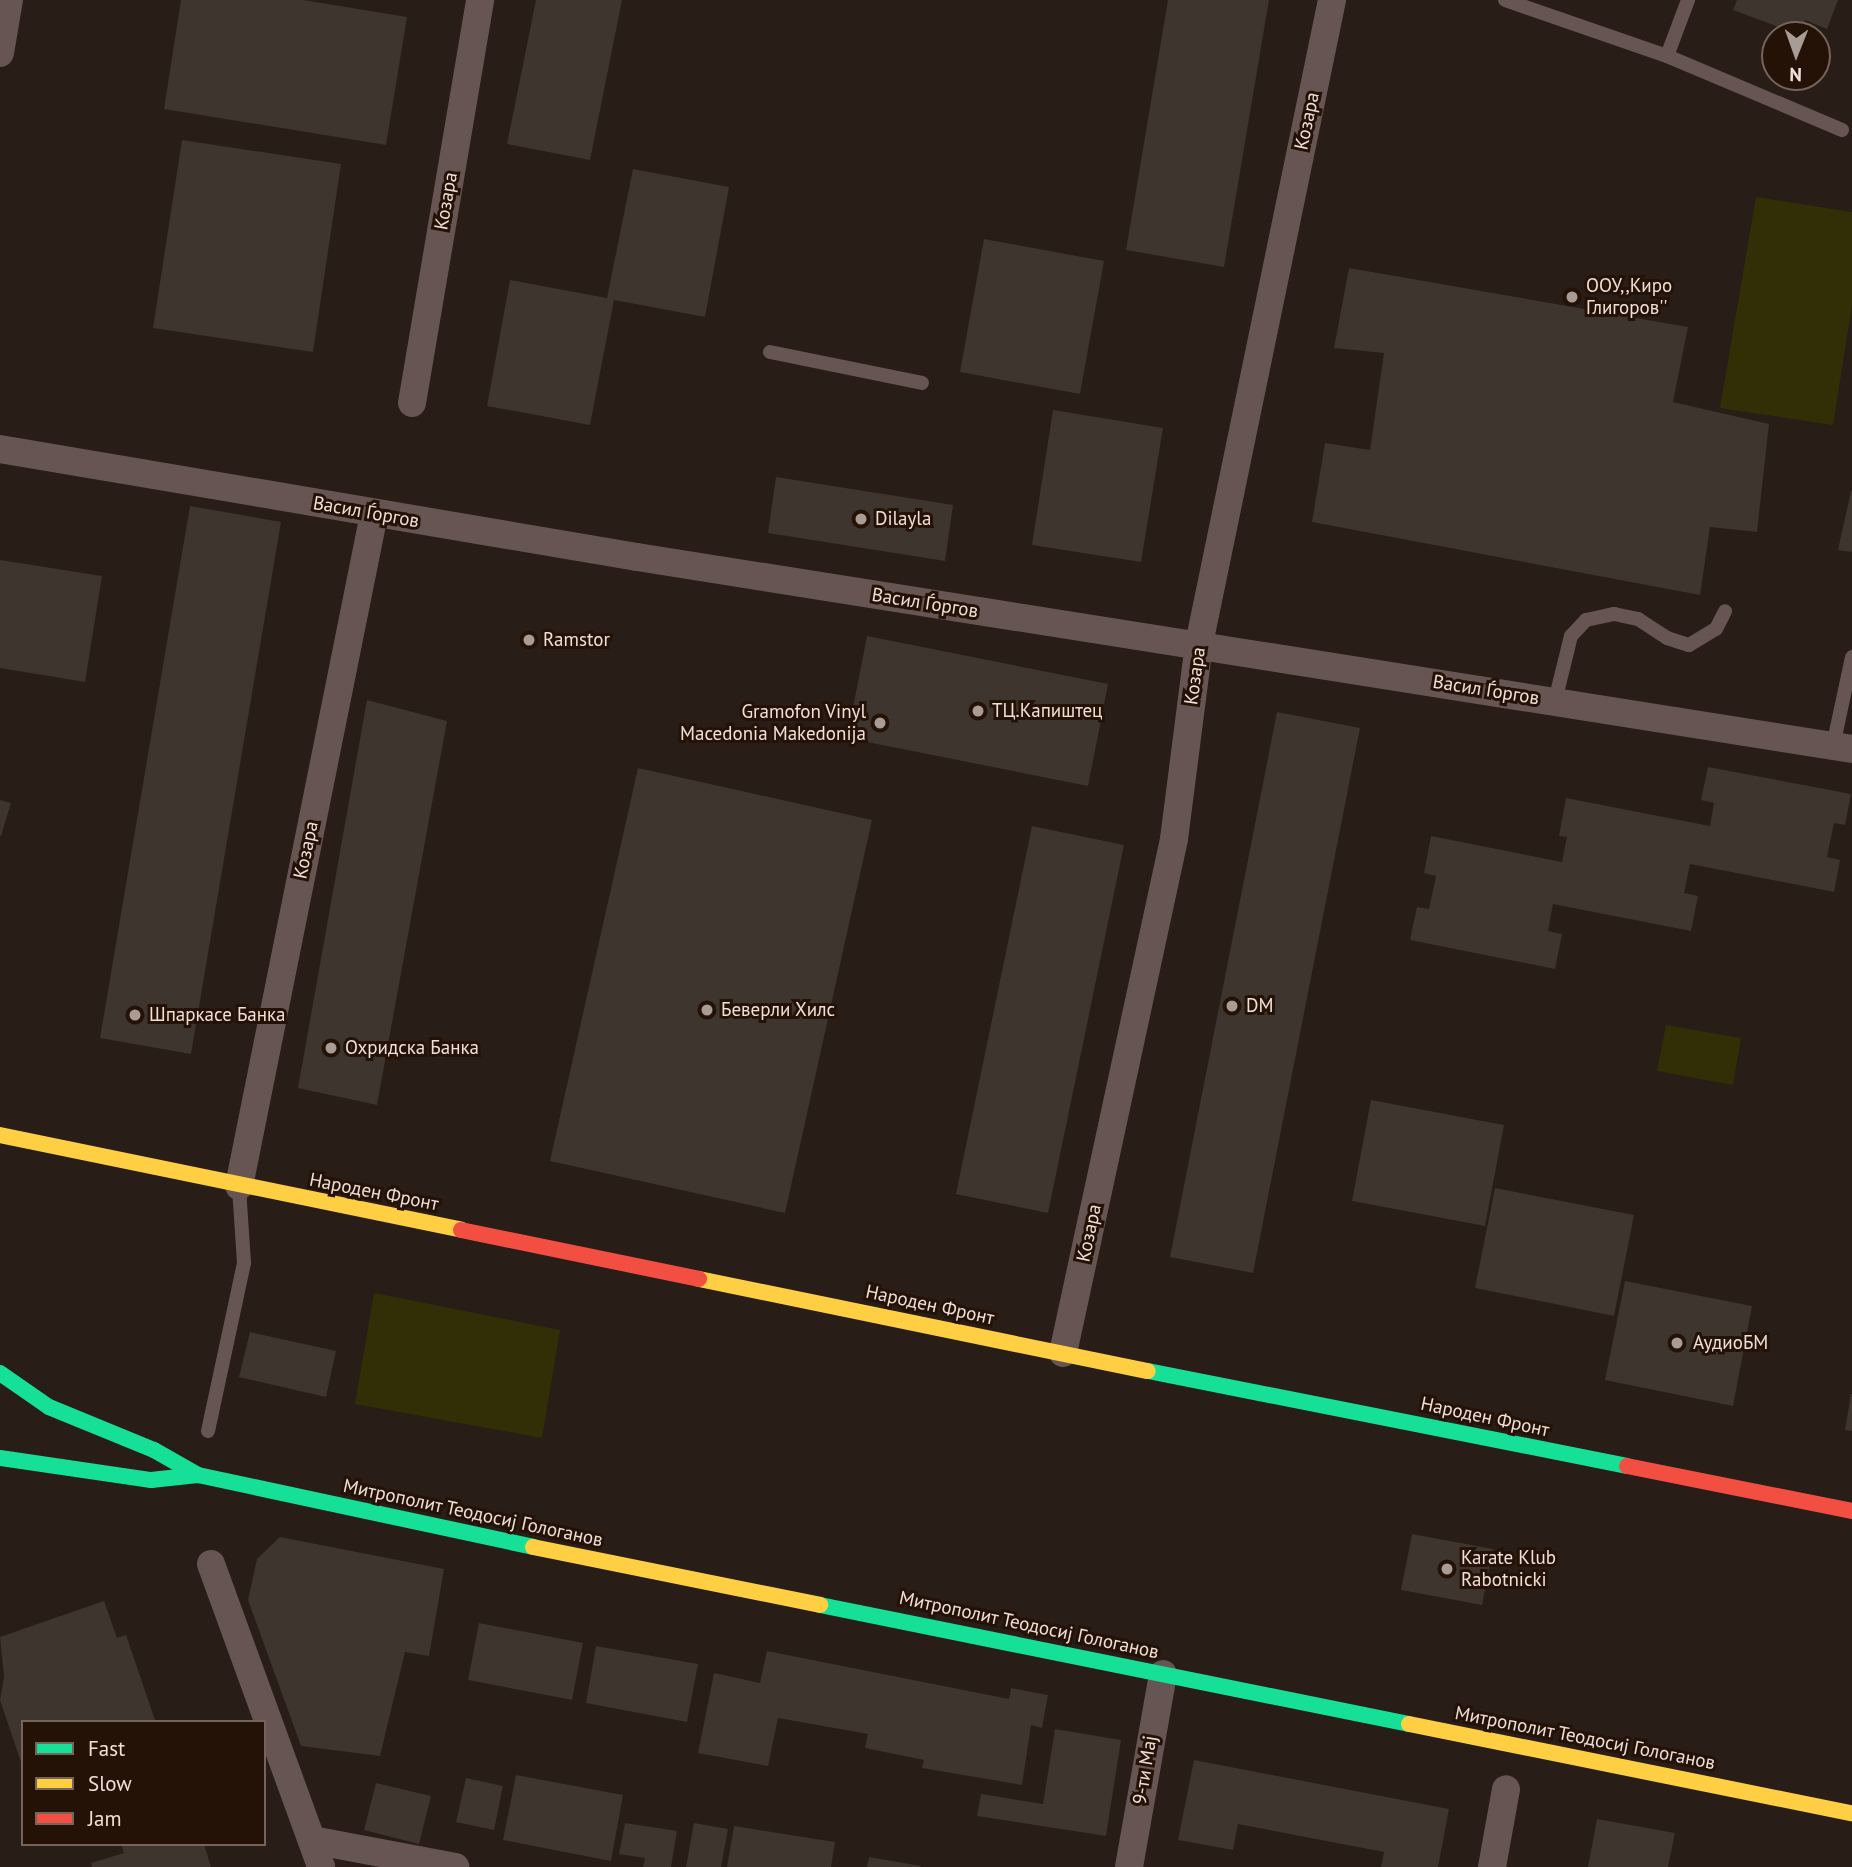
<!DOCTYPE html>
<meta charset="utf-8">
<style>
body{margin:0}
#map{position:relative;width:1852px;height:1867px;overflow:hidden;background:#281d17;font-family:"PT Sans",sans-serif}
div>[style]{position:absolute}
.green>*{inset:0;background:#322f07}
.building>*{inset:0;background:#3d352e}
.lane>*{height:14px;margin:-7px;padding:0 7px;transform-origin:7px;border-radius:7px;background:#675553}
.street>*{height:28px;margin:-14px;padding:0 14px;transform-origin:14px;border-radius:14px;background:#675553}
.fast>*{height:16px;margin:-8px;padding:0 8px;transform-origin:8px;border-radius:8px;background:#16e098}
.slow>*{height:16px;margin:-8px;padding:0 8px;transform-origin:8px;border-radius:8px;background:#ffcf43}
.jam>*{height:16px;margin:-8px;padding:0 8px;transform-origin:8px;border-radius:8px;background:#f24e42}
.dots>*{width:19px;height:19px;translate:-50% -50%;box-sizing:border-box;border:4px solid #251207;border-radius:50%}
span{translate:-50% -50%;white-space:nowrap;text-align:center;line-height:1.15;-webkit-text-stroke:6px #251207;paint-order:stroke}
.street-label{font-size:19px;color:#eee0d8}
.poi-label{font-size:19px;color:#eee0d8}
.left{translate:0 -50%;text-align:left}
.right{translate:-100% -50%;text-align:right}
.legend{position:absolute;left:21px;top:1720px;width:245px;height:126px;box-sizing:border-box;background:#251207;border:2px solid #75645b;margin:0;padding:9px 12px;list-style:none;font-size:21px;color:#eee0d8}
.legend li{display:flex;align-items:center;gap:14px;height:35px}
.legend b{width:35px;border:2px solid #75645b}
.north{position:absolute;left:1761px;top:21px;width:70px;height:70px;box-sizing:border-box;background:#251207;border:2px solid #75645b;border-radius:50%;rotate:181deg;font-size:19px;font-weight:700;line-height:28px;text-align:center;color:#eee0d8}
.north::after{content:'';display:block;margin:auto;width:24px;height:32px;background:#a99c94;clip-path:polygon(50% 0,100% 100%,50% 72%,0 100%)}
</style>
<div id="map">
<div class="green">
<div style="clip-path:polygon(1756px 197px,1852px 212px,1852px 305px,1833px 425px,1720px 408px)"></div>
<div style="clip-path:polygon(1666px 1025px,1741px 1038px,1733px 1085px,1657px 1071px)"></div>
<div style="clip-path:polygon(374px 1293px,560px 1330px,542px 1438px,355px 1404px)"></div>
</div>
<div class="building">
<div style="clip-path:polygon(181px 0,303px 0,407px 17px,386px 145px,164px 109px)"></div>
<div style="clip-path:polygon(536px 0,622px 0,590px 160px,507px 144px)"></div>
<div style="clip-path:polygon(1168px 0,1269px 0,1224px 267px,1126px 250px)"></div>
<div style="clip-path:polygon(1737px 0,1838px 0,1827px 29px,1805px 20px,1800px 35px,1733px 10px)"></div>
<div style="clip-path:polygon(182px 140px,341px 164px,313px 352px,153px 328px)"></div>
<div style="clip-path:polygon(633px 169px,729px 187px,705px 317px,614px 300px,590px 425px,487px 406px,510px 280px,607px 298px)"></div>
<div style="clip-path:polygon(984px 239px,1104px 261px,1080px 394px,960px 372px)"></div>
<div style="clip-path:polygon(1349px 268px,1688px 327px,1673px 402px,1769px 424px,1757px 532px,1710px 527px,1700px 595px,1312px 522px,1325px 443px,1370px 450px,1384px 353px,1334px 348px)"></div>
<div style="clip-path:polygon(1053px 410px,1163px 428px,1141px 562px,1032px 545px)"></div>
<div style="clip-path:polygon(776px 477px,953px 505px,945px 561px,768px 533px)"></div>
<div style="clip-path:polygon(1851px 491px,1852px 491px,1852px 552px,1838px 550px)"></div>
<div style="clip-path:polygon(190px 506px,281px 522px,191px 1054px,100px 1038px)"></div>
<div style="clip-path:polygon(0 560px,102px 576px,85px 682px,0 668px)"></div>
<div style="clip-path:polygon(867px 636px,1108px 684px,1088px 786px,847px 738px)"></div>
<div style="clip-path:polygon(367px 700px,447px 721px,377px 1105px,298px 1088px)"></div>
<div style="clip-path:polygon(1277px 712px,1360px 728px,1253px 1273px,1170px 1257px)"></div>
<div style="clip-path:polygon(1708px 767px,1851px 794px,1845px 825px,1834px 823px,1827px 857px,1840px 860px,1834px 892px,1690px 864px,1684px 893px,1698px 896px,1691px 931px,1553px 904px,1548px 931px,1562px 934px,1555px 969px,1410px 940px,1417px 907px,1429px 909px,1436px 876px,1424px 873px,1431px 836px,1562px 862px,1567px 837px,1559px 836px,1566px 798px,1710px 826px,1714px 803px,1701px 800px)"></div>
<div style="clip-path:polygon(638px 768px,872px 820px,785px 1213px,550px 1161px)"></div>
<div style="clip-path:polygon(0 800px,11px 803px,1px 836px,0 836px)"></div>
<div style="clip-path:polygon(1032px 826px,1124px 845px,1048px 1213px,956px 1194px)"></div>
<div style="clip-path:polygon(1371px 1100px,1504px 1125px,1485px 1226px,1352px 1201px)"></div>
<div style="clip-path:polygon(1495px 1188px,1634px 1215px,1614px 1316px,1475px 1288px)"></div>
<div style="clip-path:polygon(1625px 1281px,1752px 1306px,1733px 1406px,1605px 1380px)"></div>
<div style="clip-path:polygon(250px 1332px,336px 1351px,326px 1397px,239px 1377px)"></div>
<div style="clip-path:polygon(1851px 1394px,1852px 1394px,1852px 1431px,1845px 1430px)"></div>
<div style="clip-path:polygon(1412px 1534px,1493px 1549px,1482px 1605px,1401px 1590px)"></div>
<div style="clip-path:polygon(280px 1537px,444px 1569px,429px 1656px,405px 1652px,380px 1756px,301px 1746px,248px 1600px,257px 1559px)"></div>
<div style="clip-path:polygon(104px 1601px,117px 1638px,126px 1635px,155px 1720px,23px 1722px,22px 1765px,0 1700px,4px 1677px,0 1637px)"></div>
<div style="clip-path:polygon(479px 1623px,583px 1643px,572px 1700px,468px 1680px)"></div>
<div style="clip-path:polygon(596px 1646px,698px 1664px,687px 1722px,586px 1703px)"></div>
<div style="clip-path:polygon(767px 1651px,1009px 1699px,1011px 1688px,1048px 1695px,1042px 1728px,1031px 1725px,1022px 1785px,922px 1768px,924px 1760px,865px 1748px,868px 1734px,778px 1718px,768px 1766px,698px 1753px,714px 1673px,760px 1683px)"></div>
<div style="clip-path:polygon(1055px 1729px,1121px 1740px,1106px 1836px,977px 1816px,981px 1794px,1043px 1804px)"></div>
<div style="clip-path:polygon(1194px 1760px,1449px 1809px,1438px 1867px,1381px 1867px,1384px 1852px,1238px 1824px,1233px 1850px,1178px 1840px)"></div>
<div style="clip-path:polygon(516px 1775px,623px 1795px,611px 1861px,503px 1840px)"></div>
<div style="clip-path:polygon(466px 1778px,503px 1786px,494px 1830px,456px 1822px)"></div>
<div style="clip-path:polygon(376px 1783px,431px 1796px,419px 1844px,364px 1830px)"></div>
<div style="clip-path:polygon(1597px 1819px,1675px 1833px,1668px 1867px,1588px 1867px)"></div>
<div style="clip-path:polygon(625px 1823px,677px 1831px,671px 1867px,643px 1867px,645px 1858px,619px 1854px)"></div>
<div style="clip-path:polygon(694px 1823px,728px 1829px,721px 1867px,686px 1867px)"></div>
<div style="clip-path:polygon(734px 1826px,835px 1842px,831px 1867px,727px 1867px)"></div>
<div style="clip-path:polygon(121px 1844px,204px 1844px,211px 1867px,92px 1867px,91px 1863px,124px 1853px)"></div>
<div style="clip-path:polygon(869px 1857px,921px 1866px,920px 1867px,867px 1867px)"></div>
</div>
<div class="lane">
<div style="left:1505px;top:0;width:171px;rotate:19.1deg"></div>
<div style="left:1667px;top:56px;width:190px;rotate:22.9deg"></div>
<div style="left:1667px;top:56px;width:60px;rotate:-69.4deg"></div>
<div style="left:770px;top:352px;width:155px;rotate:11.5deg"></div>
<div style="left:1555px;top:701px;width:67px;rotate:-76.2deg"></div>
<div style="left:1571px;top:636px;width:22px;rotate:-47deg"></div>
<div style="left:1586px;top:620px;width:29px;rotate:-12deg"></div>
<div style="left:1614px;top:614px;width:25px;rotate:12deg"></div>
<div style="left:1638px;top:619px;width:35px;rotate:33deg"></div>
<div style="left:1667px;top:638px;width:23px;rotate:18deg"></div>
<div style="left:1689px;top:645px;width:31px;rotate:-31deg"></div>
<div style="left:1716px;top:629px;width:20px;rotate:-63deg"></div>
<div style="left:1833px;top:746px;width:91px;rotate:-77.9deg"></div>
<div style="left:208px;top:1431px;width:172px;rotate:-77.9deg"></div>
<div style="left:244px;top:1263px;width:75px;rotate:-93.8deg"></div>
</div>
<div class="street">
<div style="left:0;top:53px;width:54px;rotate:-80.4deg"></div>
<div style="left:412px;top:403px;width:409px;rotate:-80.4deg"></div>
<div style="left:0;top:449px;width:646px;rotate:9.62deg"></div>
<div style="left:637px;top:557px;width:1230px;rotate:8.98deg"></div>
<div style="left:239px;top:1186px;width:685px;rotate:-78.64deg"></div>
<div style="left:1063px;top:1353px;width:526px;rotate:-77.81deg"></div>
<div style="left:1174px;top:839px;width:197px;rotate:-82.7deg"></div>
<div style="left:1199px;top:644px;width:658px;rotate:-78.33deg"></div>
<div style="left:211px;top:1564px;width:322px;rotate:70deg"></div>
<div style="left:312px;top:1840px;width:146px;rotate:10.7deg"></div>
<div style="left:1129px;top:1867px;width:196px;rotate:-80deg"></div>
<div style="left:1492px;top:1867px;width:79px;rotate:-79.8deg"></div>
</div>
<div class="fast">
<div style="left:1148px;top:1371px;width:488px;rotate:11.2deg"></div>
<div style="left:0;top:1373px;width:60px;rotate:34.8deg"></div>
<div style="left:49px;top:1407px;width:113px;rotate:22.3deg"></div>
<div style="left:154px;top:1450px;width:51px;rotate:29.6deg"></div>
<div style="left:198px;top:1475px;width:343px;rotate:12.1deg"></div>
<div style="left:0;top:1458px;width:153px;rotate:8.3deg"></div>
<div style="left:151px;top:1480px;width:47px;rotate:-6.1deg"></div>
<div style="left:820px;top:1605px;width:601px;rotate:11.42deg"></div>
</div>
<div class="slow">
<div style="left:0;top:1135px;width:471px;rotate:11.6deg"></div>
<div style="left:699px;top:1279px;width:458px;rotate:11.6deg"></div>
<div style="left:533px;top:1547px;width:293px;rotate:11.4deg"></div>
<div style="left:1409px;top:1724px;width:452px;rotate:11.4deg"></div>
</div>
<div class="jam">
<div style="left:461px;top:1230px;width:243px;rotate:11.6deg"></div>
<div style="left:1627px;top:1466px;width:229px;rotate:11.3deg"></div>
</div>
<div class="dots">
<div style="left:1572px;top:297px;background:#a99c94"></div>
<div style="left:861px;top:519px;background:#a99c94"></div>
<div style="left:529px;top:640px;background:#a99c94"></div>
<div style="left:978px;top:711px;background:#a99c94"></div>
<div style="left:880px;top:723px;background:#a99c94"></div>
<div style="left:1232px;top:1006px;background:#a99c94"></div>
<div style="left:707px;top:1010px;background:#a99c94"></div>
<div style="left:135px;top:1015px;background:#a99c94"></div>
<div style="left:331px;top:1048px;background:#a99c94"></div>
<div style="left:1677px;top:1343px;background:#a99c94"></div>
<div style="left:1447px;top:1569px;background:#a99c94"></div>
</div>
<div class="street-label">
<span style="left:1307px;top:121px;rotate:-78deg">Козара</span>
<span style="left:446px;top:201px;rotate:-80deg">Козара</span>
<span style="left:366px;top:512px;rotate:10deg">Васил Ѓоргов</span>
<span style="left:925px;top:603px;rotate:9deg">Васил Ѓоргов</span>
<span style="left:1195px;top:676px;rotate:-82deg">Козара</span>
<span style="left:1486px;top:690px;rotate:9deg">Васил Ѓоргов</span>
<span style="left:306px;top:850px;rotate:-78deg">Козара</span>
<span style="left:374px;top:1192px;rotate:11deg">Народен Фронт</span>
<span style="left:1089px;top:1233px;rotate:-78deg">Козара</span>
<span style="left:930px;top:1305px;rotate:12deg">Народен Фронт</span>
<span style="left:1485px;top:1417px;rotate:12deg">Народен Фронт</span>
<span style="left:473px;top:1513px;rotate:12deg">Митрополит Теодосиј Гологанов</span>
<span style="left:1029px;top:1625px;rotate:12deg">Митрополит Теодосиј Гологанов</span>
<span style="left:1585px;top:1738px;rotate:11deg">Митрополит Теодосиј Гологанов</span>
<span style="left:1145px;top:1770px;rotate:-81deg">9-ти Мај</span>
</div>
<div class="poi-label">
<span class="left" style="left:1586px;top:297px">ООУ,,Киро<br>Глигоров''</span>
<span class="left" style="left:875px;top:519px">Dilayla</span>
<span class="left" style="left:543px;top:640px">Ramstor</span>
<span class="left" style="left:992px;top:711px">ТЦ.Капиштец</span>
<span class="right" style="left:866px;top:723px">Gramofon Vinyl<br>Macedonia Makedonija</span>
<span class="left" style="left:1246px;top:1006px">DM</span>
<span class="left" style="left:721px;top:1010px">Беверли Хилс</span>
<span class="left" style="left:149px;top:1015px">Шпаркасе Банка</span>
<span class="left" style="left:345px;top:1048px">Охридска Банка</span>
<span class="left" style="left:1693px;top:1343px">АудиоБМ</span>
<span class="left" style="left:1461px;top:1569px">Karate Klub<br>Rabotnicki</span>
</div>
<ul class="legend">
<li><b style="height:9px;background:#16e098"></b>Fast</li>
<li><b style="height:9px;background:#ffcf43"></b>Slow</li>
<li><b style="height:9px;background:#f24e42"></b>Jam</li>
</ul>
<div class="north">N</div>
</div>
